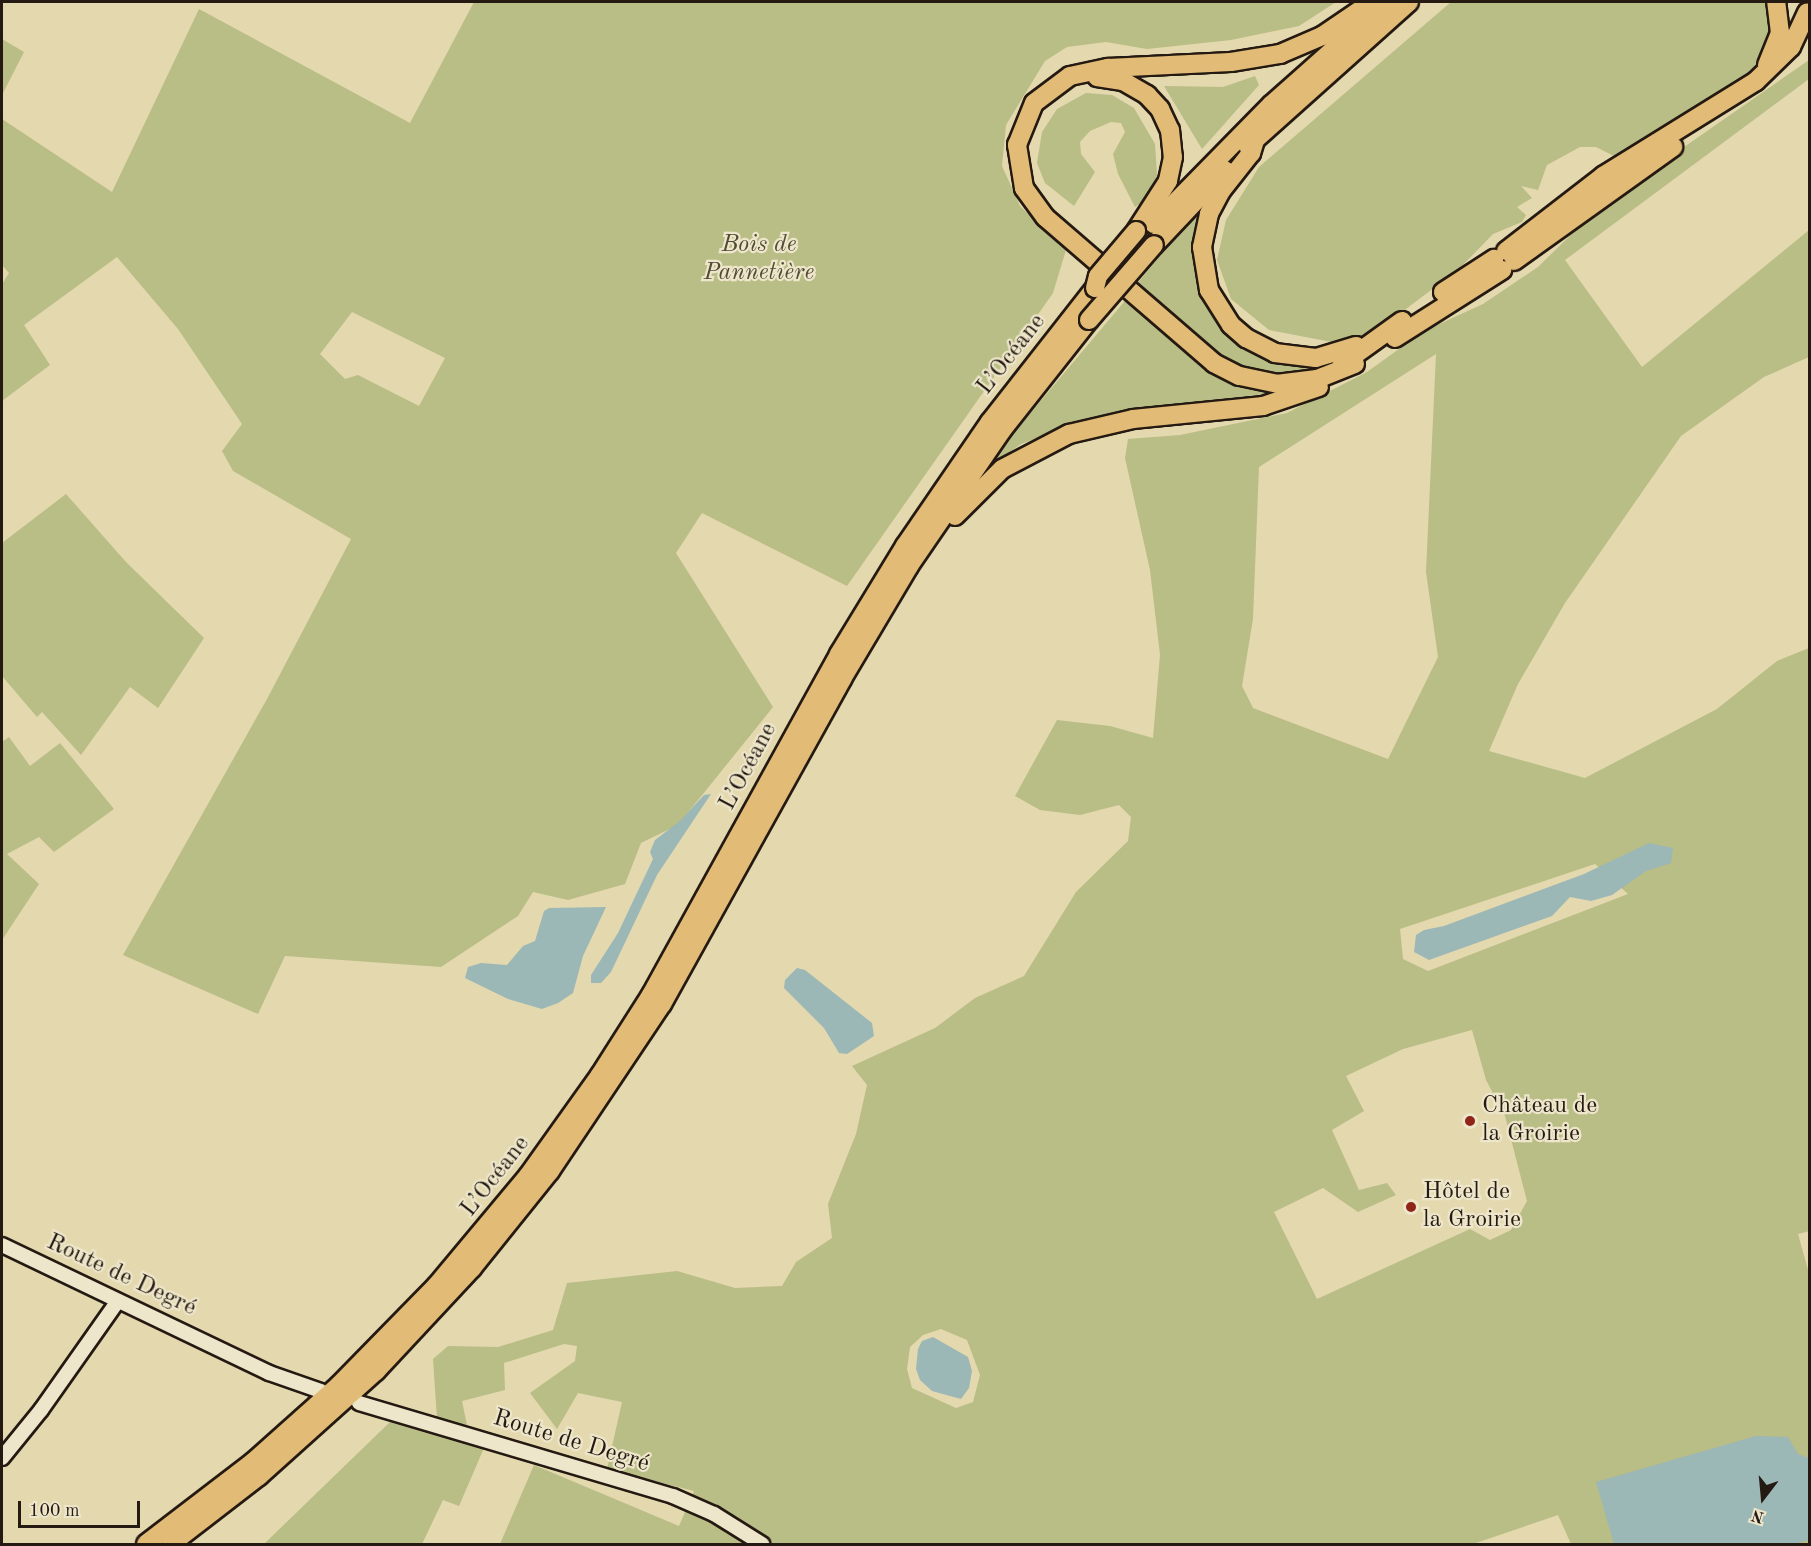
<!DOCTYPE html>
<meta charset="utf-8">
<style>
body{margin:0}
#map{position:relative;width:1811px;height:1546px;overflow:hidden;background:#e4d8ae;font-family:"Old Standard TT",serif}
div>[style]{position:absolute}
.green>*{inset:0;background:#b9bd86}
.water>*{inset:0;background:#9bb7b6}
.roads{filter:drop-shadow(2px 0 #251a12) drop-shadow(-2px 0 #251a12) drop-shadow(0 2px #251a12) drop-shadow(0 -2px #251a12)}
.secondary>*{height:14px;margin:-7px;padding:0 7px;transform-origin:7px;border-radius:7px;background:#ede6ca}
.highway>*{height:18px;margin:-9px;padding:0 9px;transform-origin:9px;border-radius:9px;background:#e2bc77}
.bridges{filter:drop-shadow(2px 0 #251a12) drop-shadow(-2px 0 #251a12) drop-shadow(0 2px #251a12) drop-shadow(0 -2px #251a12)}
.highway-bridge>*{height:18px;margin:-9px;padding:0 9px;transform-origin:9px;border-radius:9px;background:#e2bc77}
.dots>*{width:16px;height:16px;translate:-50% -50%;box-sizing:border-box;border:3px solid #ede6ca;border-radius:50%}
span{translate:-50% -50%;white-space:nowrap;text-align:center;line-height:1.15;-webkit-text-stroke:4.5px #ede6ca;paint-order:stroke}
.park-label{font-size:24px;color:#514b35;font-style:italic}
.street-label{font-size:24px;color:#251a12}
.poi-label{font-size:24px;color:#251a12}
.left{translate:0 -50%;text-align:left}
.frame{position:absolute;inset:0;border:3px solid #251a12;pointer-events:none}
.north{position:absolute;left:1733px;top:1468px;width:60px;height:60px;-webkit-text-stroke:4px #ede6ca;paint-order:stroke;rotate:196deg;font-size:16px;font-weight:700;line-height:24px;text-align:center;color:#251a12}
.north::after{content:'';display:block;margin:auto;width:21px;height:27px;background:#251a12;clip-path:polygon(50% 0,100% 100%,50% 72%,0 100%)}
.scale{position:absolute;left:18px;top:1501px;width:122px;height:27px;box-sizing:border-box;border:3px solid #251a12;border-top:0;padding-left:8px;font-size:18px;line-height:21px;white-space:nowrap;color:#251a12;-webkit-text-stroke:4px #ede6ca;paint-order:stroke}
</style>
<div id="map">
<div class="green">
<div style="clip-path:polygon(evenodd,474px 2px,1336px 2px,1299px 26px,1231px 40px,1147px 49px,1106px 42px,1067px 47px,1045px 61px,1006px 125px,1002px 166px,1020px 206px,1066px 250px,1053px 293px,847px 586px,702px 513px,676px 553px,773px 707px,678px 825px,641px 843px,625px 884px,568px 900px,533px 892px,518px 916px,441px 967px,285px 956px,258px 1014px,123px 955px,267px 699px,351px 539px,233px 471px,222px 451px,242px 424px,178px 329px,117px 257px,24px 325px,50px 365px,2px 401px,2px 284px,9px 273px,2px 265px,2px 119px,112px 192px,199px 9px,410px 123px,474px 2px,352px 312px,445px 358px,419px 406px,358px 375px,345px 379px,320px 354px,352px 312px)"></div>
<div style="clip-path:polygon(1451px 2px,1768px 2px,1773px 33px,1755px 72px,1616px 157px,1596px 147px,1580px 147px,1547px 165px,1538px 190px,1521px 186px,1532px 198px,1517px 207px,1526px 215px,1522px 222px,1493px 234px,1459px 269px,1390px 321px,1353px 340px,1337px 343px,1269px 330px,1231px 299px,1217px 260px,1226px 220px,1259px 167px)"></div>
<div style="clip-path:polygon(2px 39px,24px 52px,2px 95px)"></div>
<div style="clip-path:polygon(evenodd,1809px 60px,1809px 79px,1565px 260px,1642px 367px,1809px 230px,1809px 357px,1764px 377px,1681px 436px,1565px 603px,1518px 684px,1489px 751px,1585px 778px,1717px 709px,1777px 661px,1809px 648px,1810px 1231px,1798px 1234px,1810px 1277px,1809px 1544px,1571px 1544px,1558px 1515px,1473px 1544px,500px 1544px,534px 1465px,679px 1526px,694px 1491px,607px 1469px,622px 1402px,578px 1393px,557px 1429px,530px 1393px,575px 1361px,577px 1346px,564px 1344px,504px 1363px,505px 1390px,462px 1401px,467px 1425px,437px 1419px,433px 1359px,448px 1346px,498px 1347px,553px 1330px,567px 1283px,677px 1271px,735px 1288px,782px 1286px,796px 1262px,832px 1238px,828px 1204px,856px 1134px,867px 1085px,852px 1066px,935px 1028px,975px 998px,1024px 976px,1076px 892px,1128px 841px,1131px 817px,1119px 805px,1080px 815px,1040px 810px,1015px 796px,1057px 720px,1110px 726px,1153px 738px,1160px 655px,1150px 570px,1125px 458px,1128px 439px,1180px 435px,1287px 413px,1367px 372px,1424px 331px,1483px 304px,1538px 267px,1586px 220px,1641px 177px,1809px 60px,1436px 354px,1426px 572px,1438px 657px,1388px 759px,1253px 708px,1242px 686px,1253px 619px,1259px 467px,1436px 354px,1809px 60px,1595px 864px,1628px 894px,1428px 971px,1403px 959px,1400px 929px,1595px 864px,1809px 60px,1472px 1030px,1486px 1080px,1505px 1116px,1527px 1201px,1511px 1230px,1490px 1240px,1470px 1229px,1317px 1299px,1274px 1212px,1323px 1188px,1358px 1212px,1396px 1195px,1387px 1183px,1359px 1190px,1332px 1130px,1364px 1111px,1346px 1076px,1403px 1049px,1472px 1030px,1809px 60px,941px 1329px,967px 1340px,980px 1375px,973px 1402px,956px 1408px,912px 1388px,907px 1369px,910px 1347px,923px 1335px,941px 1329px)"></div>
<div style="clip-path:polygon(1255px 76px,1259px 85px,1202px 149px,1164px 86px,1223px 87px)"></div>
<div style="clip-path:polygon(1086px 93px,1112px 95px,1134px 108px,1155px 144px,1157px 175px,1147px 199px,1135px 207px,1118px 174px,1113px 154px,1125px 132px,1121px 123px,1111px 122px,1090px 131px,1080px 142px,1081px 154px,1095px 172px,1074px 206px,1045px 183px,1037px 163px,1042px 132px,1057px 109px)"></div>
<div style="clip-path:polygon(1206px 201px,1200px 274px,1259px 351px,1354px 352px,1323px 369px,1292px 376px,1256px 373px,1227px 362px,1195px 338px,1136px 285px)"></div>
<div style="clip-path:polygon(1129px 296px,1191px 351px,1288px 388px,1231px 401px,1092px 417px,1021px 444px,980px 473px)"></div>
<div style="clip-path:polygon(66px 494px,126px 562px,204px 638px,158px 708px,130px 687px,81px 755px,42px 712px,37px 717px,2px 676px,2px 543px)"></div>
<div style="clip-path:polygon(9px 737px,30px 766px,60px 743px,114px 809px,54px 852px,39px 837px,7px 854px,39px 884px,2px 940px,2px 742px)"></div>
<div style="clip-path:polygon(390px 1422px,484px 1448px,459px 1506px,443px 1500px,422px 1544px,264px 1544px)"></div>
</div>
<div class="water">
<div style="clip-path:polygon(711px 794px,657px 875px,611px 972px,601px 983px,591px 983px,591px 975px,618px 933px,653px 859px,650px 852px,655px 840px,680px 821px,704px 795px)"></div>
<div style="clip-path:polygon(1649px 843px,1673px 848px,1671px 863px,1646px 871px,1612px 895px,1591px 901px,1570px 897px,1552px 916px,1429px 960px,1414px 952px,1416px 935px,1424px 930px,1444px 926px,1584px 874px)"></div>
<div style="clip-path:polygon(606px 907px,583px 956px,573px 993px,558px 1003px,542px 1009px,508px 999px,465px 978px,468px 967px,481px 963px,507px 965px,523px 946px,535px 941px,544px 911px,549px 908px)"></div>
<div style="clip-path:polygon(797px 968px,805px 970px,872px 1023px,874px 1036px,847px 1054px,839px 1053px,824px 1028px,784px 988px,785px 980px)"></div>
<div style="clip-path:polygon(933px 1337px,968px 1357px,972px 1371px,969px 1388px,961px 1399px,932px 1391px,920px 1380px,916px 1369px,918px 1349px,922px 1341px)"></div>
<div style="clip-path:polygon(1756px 1436px,1788px 1437px,1798px 1454px,1809px 1458px,1809px 1540px,1794px 1544px,1614px 1544px,1596px 1482px)"></div>
</div>
<div class="roads">
<div class="secondary">
<div style="left:2px;top:1245px;width:296px;rotate:25.6deg"></div>
<div style="left:269px;top:1373px;width:55px;rotate:19.1deg"></div>
<div style="left:359px;top:1403px;width:327px;rotate:16.5deg"></div>
<div style="left:673px;top:1496px;width:45px;rotate:23.7deg"></div>
<div style="left:714px;top:1514px;width:57px;rotate:32deg"></div>
<div style="left:2px;top:1458px;width:62px;rotate:-50.9deg"></div>
<div style="left:41px;top:1410px;width:133px;rotate:-54.8deg"></div>
</div>
<div class="highway">
<div style="left:1767px;top:65px;width:35px;rotate:-68deg"></div>
<div style="left:1780px;top:33px;width:31px;rotate:-97deg"></div>
<div style="left:1097px;top:77px;width:26px;rotate:9deg"></div>
<div style="left:1123px;top:81px;width:28px;rotate:30deg"></div>
<div style="left:1147px;top:95px;width:19px;rotate:47deg"></div>
<div style="left:1160px;top:109px;width:23px;rotate:65deg"></div>
<div style="left:1170px;top:130px;width:27px;rotate:84deg"></div>
<div style="left:1173px;top:157px;width:25px;rotate:102deg"></div>
<div style="left:1168px;top:181px;width:59px;rotate:122.6deg"></div>
<div style="left:1256px;top:137px;width:17px;rotate:107deg"></div>
<div style="left:1251px;top:153px;width:48px;rotate:128.3deg"></div>
<div style="left:1221px;top:191px;width:26px;rotate:118deg"></div>
<div style="left:1209px;top:214px;width:34px;rotate:102deg"></div>
<div style="left:1202px;top:247px;width:44px;rotate:80.8deg"></div>
<div style="left:1209px;top:290px;width:41px;rotate:57.8deg"></div>
<div style="left:1231px;top:325px;width:20px;rotate:41deg"></div>
<div style="left:1246px;top:338px;width:33px;rotate:27deg"></div>
<div style="left:1275px;top:353px;width:41px;rotate:7deg"></div>
<div style="left:1316px;top:358px;width:42px;rotate:-16.7deg"></div>
<div style="left:1248px;top:146px;width:216px;rotate:-41.8deg"></div>
<div style="left:1154px;top:224px;width:168px;rotate:-45.5deg"></div>
<div style="left:1272px;top:104px;width:154px;rotate:-41.6deg"></div>
<div style="left:1154px;top:245px;width:103px;rotate:-46.6deg"></div>
<div style="left:1506px;top:251px;width:123px;rotate:-37.7deg"></div>
<div style="left:1603px;top:176px;width:180px;rotate:-31.8deg"></div>
<div style="left:1756px;top:81px;width:49px;rotate:-44.2deg"></div>
<div style="left:1791px;top:47px;width:38px;rotate:-65deg"></div>
<div style="left:1514px;top:261px;width:196px;rotate:-35.6deg"></div>
<div style="left:1443px;top:292px;width:61px;rotate:-32.9deg"></div>
<div style="left:1395px;top:338px;width:127px;rotate:-32.4deg"></div>
<div style="left:1342px;top:364px;width:74px;rotate:-35.6deg"></div>
<div style="left:1355px;top:364px;width:41px;rotate:158.5deg"></div>
<div style="left:1317px;top:379px;width:39px;rotate:173deg"></div>
<div style="left:1278px;top:384px;width:40px;rotate:-168deg"></div>
<div style="left:1239px;top:376px;width:28px;rotate:-153deg"></div>
<div style="left:1214px;top:363px;width:223px;rotate:-139.2deg"></div>
<div style="left:1045px;top:217px;width:36px;rotate:-126deg"></div>
<div style="left:1024px;top:188px;width:44px;rotate:-99.2deg"></div>
<div style="left:1017px;top:145px;width:45px;rotate:-68deg"></div>
<div style="left:1034px;top:103px;width:45px;rotate:-36.9deg"></div>
<div style="left:1070px;top:76px;width:39px;rotate:-12deg"></div>
<div style="left:1108px;top:68px;width:123px;rotate:-2.8deg"></div>
<div style="left:1231px;top:62px;width:50px;rotate:-9.3deg"></div>
<div style="left:1280px;top:54px;width:46px;rotate:-23.2deg"></div>
<div style="left:1322px;top:36px;width:60px;rotate:-34.2deg"></div>
<div style="left:955px;top:516px;width:66px;rotate:-45deg"></div>
<div style="left:1002px;top:469px;width:76px;rotate:-27.6deg"></div>
<div style="left:1069px;top:434px;width:66px;rotate:-13.2deg"></div>
<div style="left:1133px;top:419px;width:131px;rotate:-5.7deg"></div>
<div style="left:1263px;top:406px;width:59px;rotate:-18.7deg"></div>
<div style="left:146px;top:1544px;width:135px;rotate:-37.5deg"></div>
<div style="left:253px;top:1462px;width:115px;rotate:-41.8deg"></div>
<div style="left:339px;top:1385px;width:139px;rotate:-45.6deg"></div>
<div style="left:436px;top:1286px;width:143px;rotate:-50.1deg"></div>
<div style="left:528px;top:1176px;width:124px;rotate:-54.5deg"></div>
<div style="left:600px;top:1075px;width:95px;rotate:-57.5deg"></div>
<div style="left:651px;top:995px;width:389px;rotate:-61.1deg"></div>
<div style="left:839px;top:654px;width:127px;rotate:-58.6deg"></div>
<div style="left:905px;top:546px;width:150px;rotate:-55.6deg"></div>
<div style="left:990px;top:422px;width:170px;rotate:-51.9deg"></div>
<div style="left:171px;top:1544px;width:111px;rotate:-37.7deg"></div>
<div style="left:259px;top:1476px;width:157px;rotate:-41.9deg"></div>
<div style="left:376px;top:1371px;width:141px;rotate:-47deg"></div>
<div style="left:472px;top:1268px;width:124px;rotate:-51.2deg"></div>
<div style="left:550px;top:1171px;width:201px;rotate:-56.2deg"></div>
<div style="left:662px;top:1004px;width:372px;rotate:-61deg"></div>
<div style="left:842px;top:679px;width:131px;rotate:-59.3deg"></div>
<div style="left:909px;top:566px;width:165px;rotate:-55.6deg"></div>
<div style="left:1002px;top:430px;width:140px;rotate:-51.7deg"></div>
</div>
</div>
<div class="bridges">
<div class="highway-bridge">
<div style="left:1095px;top:288px;width:12px;rotate:-76deg"></div>
<div style="left:1098px;top:276px;width:59px;rotate:-49.8deg"></div>
<div style="left:1089px;top:320px;width:99px;rotate:-49.1deg"></div>
</div>
</div>
<div class="dots">
<div style="left:1470px;top:1121px;background:#8f2418"></div>
<div style="left:1411px;top:1207px;background:#8f2418"></div>
</div>
<div class="park-label">
<span style="left:759px;top:260px">Bois de<br>Pannetière</span>
</div>
<div class="street-label">
<span style="left:1012px;top:355px;rotate:-52deg">L’Océane</span>
<span style="left:749px;top:767px;rotate:-62deg">L’Océane</span>
<span style="left:496px;top:1177px;rotate:-52deg">L’Océane</span>
<span style="left:121px;top:1276px;rotate:25deg">Route de Degré</span>
<span style="left:571px;top:1442px;rotate:17deg">Route de Degré</span>
</div>
<div class="poi-label">
<span class="left" style="left:1482px;top:1121px">Château de<br>la Groirie</span>
<span class="left" style="left:1423px;top:1207px">Hôtel de<br>la Groirie</span>
</div>
<div class="frame"></div>
<div class="north">N</div>
<div class="scale">100 m</div>
</div>
